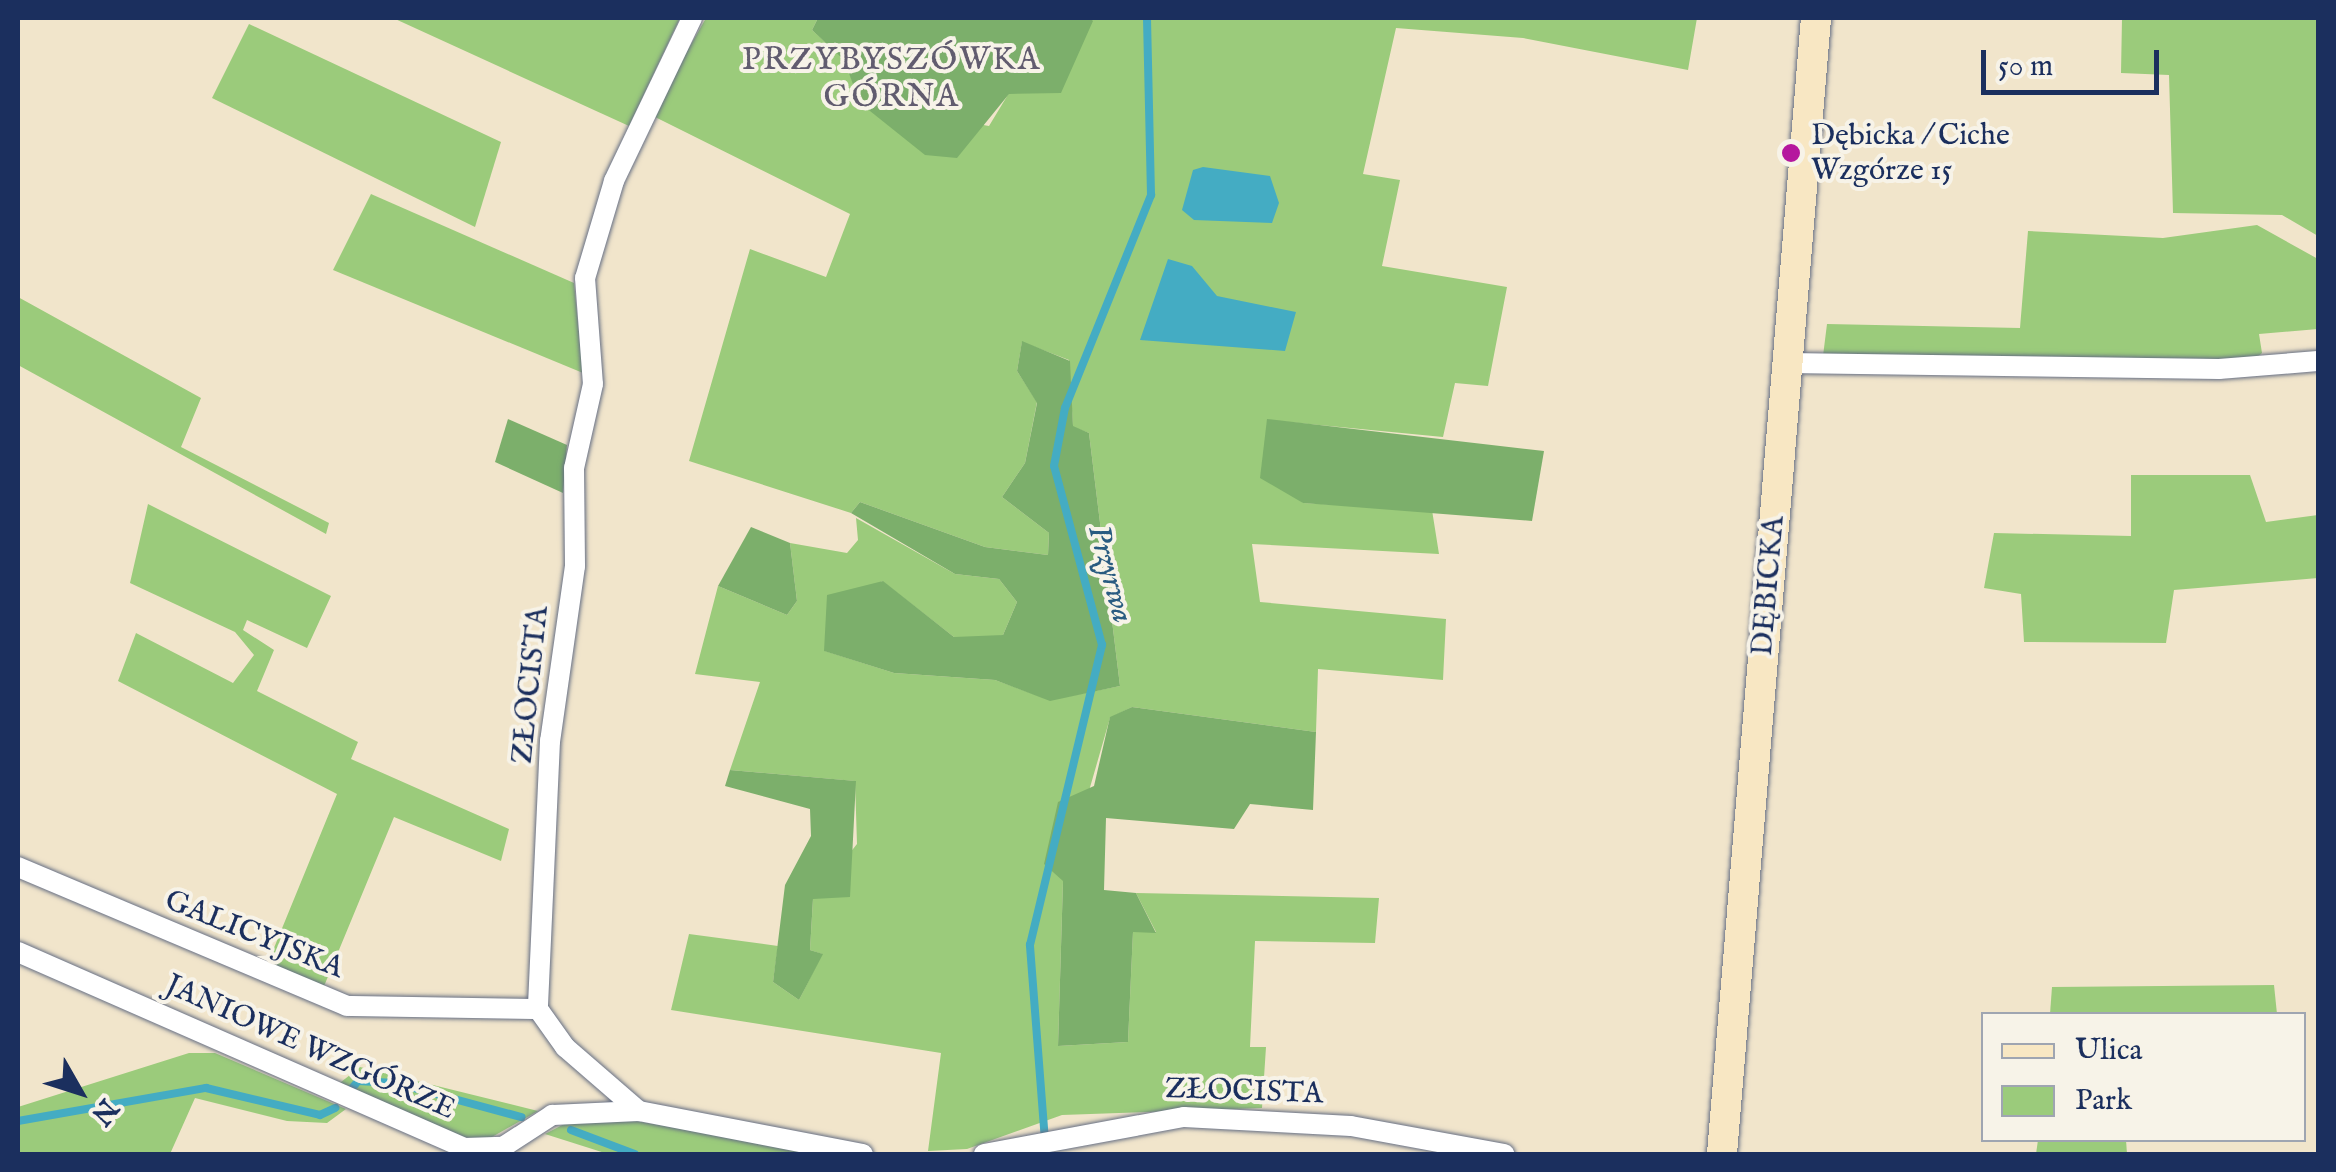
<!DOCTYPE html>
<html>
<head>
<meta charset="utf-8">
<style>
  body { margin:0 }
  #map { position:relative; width:2336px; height:1172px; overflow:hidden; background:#f1e5cb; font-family:"IM FELL English",serif }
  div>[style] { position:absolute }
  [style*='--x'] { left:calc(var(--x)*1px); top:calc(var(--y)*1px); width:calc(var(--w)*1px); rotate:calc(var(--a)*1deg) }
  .green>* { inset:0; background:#9bcb7b }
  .forest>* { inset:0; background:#7caf6b }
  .water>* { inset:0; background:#44acc3 }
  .stream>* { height:8px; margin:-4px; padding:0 4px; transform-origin:4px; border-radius:4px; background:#44acc3 }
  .roads { filter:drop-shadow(0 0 2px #666f84) drop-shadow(0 0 2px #666f84) }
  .street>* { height:20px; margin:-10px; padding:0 10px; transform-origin:10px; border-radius:10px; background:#fff }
  .secondary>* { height:30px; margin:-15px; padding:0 15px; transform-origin:15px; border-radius:15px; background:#f8e7c3 }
  .dots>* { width:28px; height:28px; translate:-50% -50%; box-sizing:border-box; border:5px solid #f7f3e8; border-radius:50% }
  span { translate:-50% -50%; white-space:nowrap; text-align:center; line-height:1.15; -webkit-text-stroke:8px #f7f3e8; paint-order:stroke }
  .poi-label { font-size:30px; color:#1b2f5e }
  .left { translate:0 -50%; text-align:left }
  .street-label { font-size:30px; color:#1b2f5e }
  .neighbourhood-label { font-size:32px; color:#615c6f; letter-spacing:2.5px }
  .water-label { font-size:32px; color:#295b81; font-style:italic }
  .frame { position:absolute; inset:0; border:20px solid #1b2f5e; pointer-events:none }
  .legend { position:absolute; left:1981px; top:1012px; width:325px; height:130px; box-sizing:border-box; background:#f7f3e8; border:2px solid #9fa5b1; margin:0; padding:12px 18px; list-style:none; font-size:30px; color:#1b2f5e }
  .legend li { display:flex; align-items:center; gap:20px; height:50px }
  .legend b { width:50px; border:2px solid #9fa5b1 }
  .north { position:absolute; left:30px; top:1042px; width:100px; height:100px; -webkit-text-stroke:8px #f7f3e8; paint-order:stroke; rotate:129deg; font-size:28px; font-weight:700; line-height:40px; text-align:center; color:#1b2f5e }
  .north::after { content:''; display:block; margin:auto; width:35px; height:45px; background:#1b2f5e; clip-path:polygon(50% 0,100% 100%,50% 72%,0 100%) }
  .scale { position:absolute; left:1981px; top:50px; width:178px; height:45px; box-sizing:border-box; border:5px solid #1b2f5e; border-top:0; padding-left:12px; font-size:30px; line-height:35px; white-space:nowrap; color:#1b2f5e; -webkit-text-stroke:8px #f7f3e8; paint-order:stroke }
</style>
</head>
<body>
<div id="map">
  <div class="green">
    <i style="clip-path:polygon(393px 18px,680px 18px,629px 126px)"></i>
    <i style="clip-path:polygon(706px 18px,818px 18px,812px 30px,844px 59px,861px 103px,989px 126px,1009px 93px,1090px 18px,1697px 18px,1688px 70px,1523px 38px,1396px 28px,1363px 174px,1400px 180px,1382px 266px,1507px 287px,1488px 386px,1455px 383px,1443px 437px,1267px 420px,1303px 503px,1432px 510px,1439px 554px,1252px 544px,1260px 602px,1446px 619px,1443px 680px,1318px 669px,1316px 732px,1132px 707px,1110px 718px,1063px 881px,1058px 1046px,1128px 1042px,1133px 931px,1156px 932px,1136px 893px,1379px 898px,1375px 943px,1255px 941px,1250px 1047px,1266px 1047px,1262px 1108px,1062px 1115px,967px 1149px,928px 1151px,941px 1053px,671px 1010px,689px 934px,778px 946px,773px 982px,799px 1000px,822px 954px,810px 950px,813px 899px,857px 844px,855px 781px,730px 770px,760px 682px,695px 674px,718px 586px,787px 615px,797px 601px,790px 543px,847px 553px,858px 540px,856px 518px,955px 574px,999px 579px,1017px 602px,1003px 635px,976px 642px,954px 637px,882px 581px,825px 651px,894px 673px,995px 680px,1050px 700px,1120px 686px,1089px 433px,1073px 427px,1069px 360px,1022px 342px,1017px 371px,1037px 402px,1025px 463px,1002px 497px,1049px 533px,1048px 555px,985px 547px,860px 502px,851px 513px,689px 461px,750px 249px,826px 277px,850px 214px,651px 115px)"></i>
    <i style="clip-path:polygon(2122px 18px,2318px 18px,2318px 236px,2282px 215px,2173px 213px,2169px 75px,2121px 73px)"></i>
    <i style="clip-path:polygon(249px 24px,501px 142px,475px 227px,212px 98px)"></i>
    <i style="clip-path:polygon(371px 194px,574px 283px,583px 373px,333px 270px)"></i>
    <i style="clip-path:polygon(2257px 225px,2318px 259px,2318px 329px,2259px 334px,2262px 353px,2253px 361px,1823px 356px,1827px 324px,2020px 328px,2028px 231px,2163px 238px)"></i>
    <i style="clip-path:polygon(18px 297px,201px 398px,181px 447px,329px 523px,326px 534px,18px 365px)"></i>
    <i style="clip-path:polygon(2131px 475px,2250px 475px,2266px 522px,2318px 515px,2318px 578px,2174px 590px,2166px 643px,2024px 642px,2021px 594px,1984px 588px,1994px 533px,2131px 536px)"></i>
    <i style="clip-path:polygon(148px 504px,331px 596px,307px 648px,247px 620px,243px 630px,274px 650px,257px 691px,358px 742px,351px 759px,509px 829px,501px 861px,394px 817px,322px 991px,267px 965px,337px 794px,118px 681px,136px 633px,233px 683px,254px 655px,235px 632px,130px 583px)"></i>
    <i style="clip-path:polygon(2274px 985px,2277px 1014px,2050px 1014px,2052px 987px)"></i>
    <i style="clip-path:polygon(189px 1053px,215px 1053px,346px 1109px,327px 1123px,287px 1121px,195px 1098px,170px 1154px,18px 1154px,18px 1107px)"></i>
    <i style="clip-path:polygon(360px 1067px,538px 1111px,485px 1141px,446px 1134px,336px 1086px)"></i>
    <i style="clip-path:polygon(574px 1119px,636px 1121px,827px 1154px,608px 1154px,545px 1134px)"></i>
    <i style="clip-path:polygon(2038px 1140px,2126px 1140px,2127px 1154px,2036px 1154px)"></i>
  </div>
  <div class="forest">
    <i style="clip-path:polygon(818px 18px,1090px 18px,1093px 21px,1061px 93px,1009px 94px,957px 158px,925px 155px,860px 103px,844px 60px,812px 30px)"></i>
    <i style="clip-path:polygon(1022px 341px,1070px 361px,1073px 426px,1089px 433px,1120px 686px,1050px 701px,995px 680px,894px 673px,824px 651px,827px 595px,883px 581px,954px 637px,1003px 635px,1017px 602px,999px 579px,955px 574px,851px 513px,860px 502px,985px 547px,1048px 555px,1049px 533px,1002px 497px,1025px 463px,1037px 403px,1017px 371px)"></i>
    <i style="clip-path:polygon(508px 419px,567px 445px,563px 493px,495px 462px)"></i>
    <i style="clip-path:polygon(1267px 419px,1544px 451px,1532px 521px,1303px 503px,1260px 478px)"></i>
    <i style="clip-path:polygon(751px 527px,790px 543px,797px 601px,787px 615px,718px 586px)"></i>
    <i style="clip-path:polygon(1132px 707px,1316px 732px,1313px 810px,1250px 804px,1234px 829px,1106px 818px,1104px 890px,1136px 893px,1156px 933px,1133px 932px,1128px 1042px,1058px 1046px,1063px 881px,1044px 864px,1058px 802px,1094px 786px,1110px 717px)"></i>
    <i style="clip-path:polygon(730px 770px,856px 781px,850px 897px,813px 899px,810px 950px,823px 954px,799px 1000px,773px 982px,785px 885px,811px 836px,810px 809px,725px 786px)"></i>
  </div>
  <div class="water">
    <i style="clip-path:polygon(1203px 167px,1270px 176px,1279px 203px,1272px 223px,1194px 220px,1182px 210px,1193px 170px)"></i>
    <i style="clip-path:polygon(1168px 259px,1192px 266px,1217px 296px,1296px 312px,1285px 351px,1140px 340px)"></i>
  </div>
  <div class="stream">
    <i style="--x:348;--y:1093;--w:16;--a:-50"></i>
    <i style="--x:358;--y:1081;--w:37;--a:3"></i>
    <i style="--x:395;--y:1083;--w:131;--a:15.1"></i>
    <i style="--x:18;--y:1121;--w:191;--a:-10"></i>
    <i style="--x:206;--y:1088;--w:117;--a:13.3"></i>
    <i style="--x:320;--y:1115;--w:17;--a:-25"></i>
    <i style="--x:571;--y:1130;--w:68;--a:20.6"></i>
    <i style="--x:1046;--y:1154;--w:210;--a:-94.4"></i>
    <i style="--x:1030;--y:945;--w:309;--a:-76.5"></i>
    <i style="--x:1102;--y:645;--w:185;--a:-105"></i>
    <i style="--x:1054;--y:466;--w:59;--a:-79.3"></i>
    <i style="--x:1065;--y:408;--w:230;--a:-68"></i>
    <i style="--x:1151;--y:195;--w:177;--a:-91.3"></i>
  </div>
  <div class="roads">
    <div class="street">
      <i style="--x:692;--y:18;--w:181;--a:115.6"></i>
      <i style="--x:614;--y:181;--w:101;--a:106.6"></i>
      <i style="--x:585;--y:278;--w:106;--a:85.7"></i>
      <i style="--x:593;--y:384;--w:86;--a:102.7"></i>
      <i style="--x:574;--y:468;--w:98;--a:89.4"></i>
      <i style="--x:575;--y:566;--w:177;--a:98.1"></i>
      <i style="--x:550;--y:741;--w:268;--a:92.6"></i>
      <i style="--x:538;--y:1009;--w:47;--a:54.6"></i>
      <i style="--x:565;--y:1047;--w:98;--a:40.9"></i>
      <i style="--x:639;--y:1111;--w:228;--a:10.9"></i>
      <i style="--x:1787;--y:363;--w:432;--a:0.8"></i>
      <i style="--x:2219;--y:369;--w:99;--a:-4.6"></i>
      <i style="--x:18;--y:867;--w:357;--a:22.9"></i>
      <i style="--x:347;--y:1006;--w:191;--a:0.9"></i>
      <i style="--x:18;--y:952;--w:488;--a:23.7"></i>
      <i style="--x:465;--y:1148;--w:38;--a:-2"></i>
      <i style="--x:503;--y:1147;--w:59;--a:-33.1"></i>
      <i style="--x:552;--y:1115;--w:87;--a:-2.6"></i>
      <i style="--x:984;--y:1154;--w:203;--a:-10.5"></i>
      <i style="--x:1184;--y:1117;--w:167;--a:3.1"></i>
      <i style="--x:1351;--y:1126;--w:156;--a:10.4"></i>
    </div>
    <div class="secondary">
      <i style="--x:1722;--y:1154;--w:1140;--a:-85.27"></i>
    </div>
  </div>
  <div class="dots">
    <i style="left:1791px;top:153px;background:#b5179e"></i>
  </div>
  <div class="poi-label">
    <span class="left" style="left:1811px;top:153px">Dębicka / Ciche<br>Wzgórze 15</span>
  </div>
  <div class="street-label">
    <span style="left:1769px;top:586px;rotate:-85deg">DĘBICKA</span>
    <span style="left:531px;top:685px;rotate:-84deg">ZŁOCISTA</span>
    <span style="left:254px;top:935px;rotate:22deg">GALICYJSKA</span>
    <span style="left:310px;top:1048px;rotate:24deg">JANIOWE WZGÓRZE</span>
    <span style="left:1244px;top:1092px;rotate:2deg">ZŁOCISTA</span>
  </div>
  <div class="neighbourhood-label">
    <span style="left:892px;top:80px">PRZYBYSZÓWKA<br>GÓRNA</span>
  </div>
  <div class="water-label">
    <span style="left:1109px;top:574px;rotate:75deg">Przyrwa</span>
  </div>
  <div class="frame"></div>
  <ul class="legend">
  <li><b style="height:12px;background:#f8e7c3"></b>Ulica</li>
  <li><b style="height:28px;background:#9bcb7b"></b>Park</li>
  </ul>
  <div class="north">N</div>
  <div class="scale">50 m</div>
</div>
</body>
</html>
